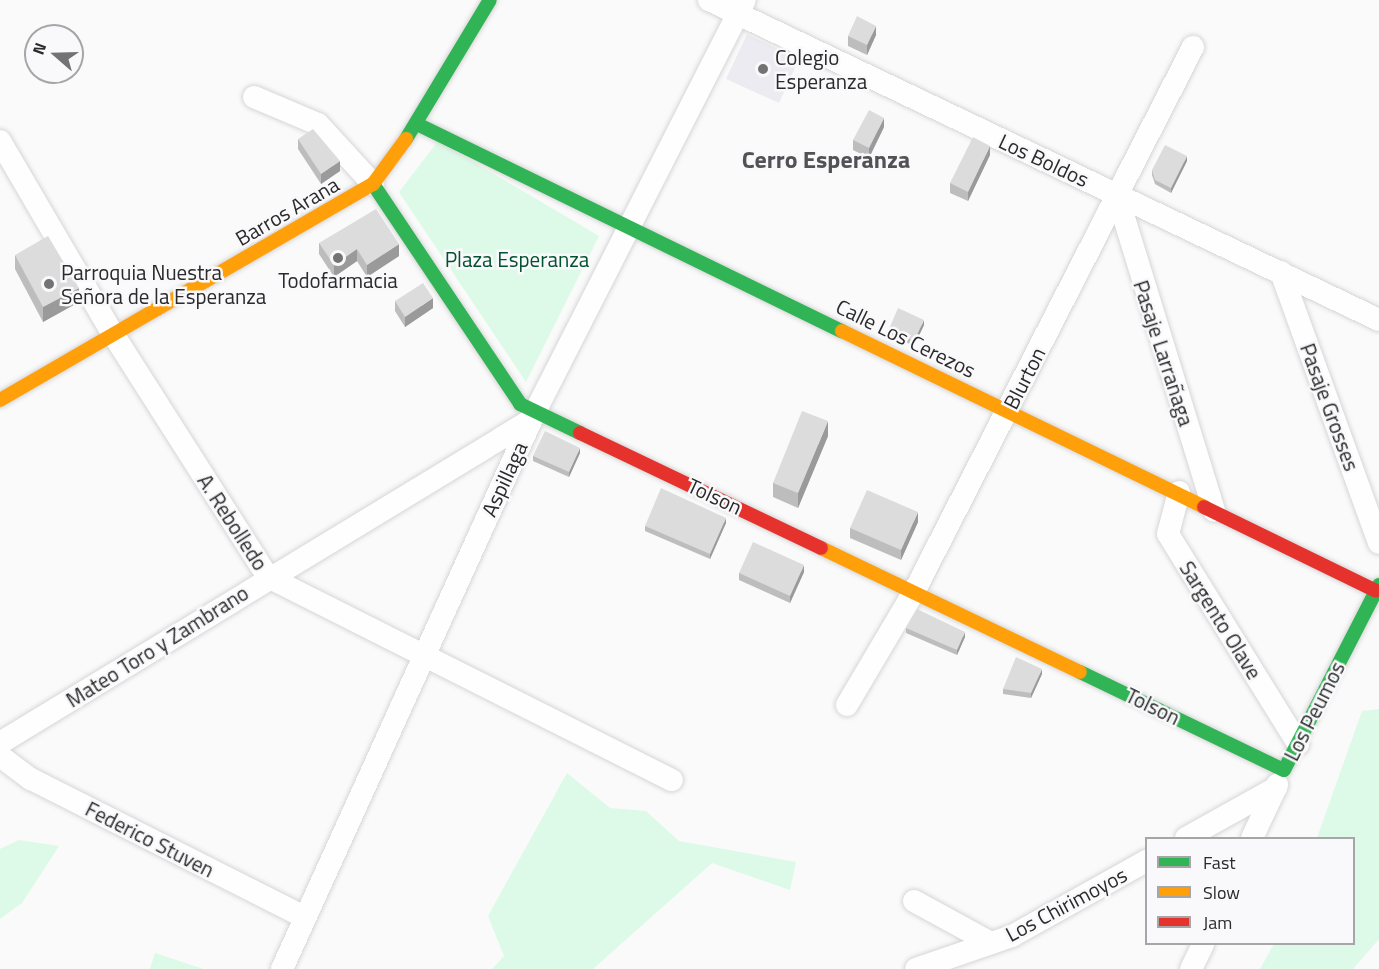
<!DOCTYPE html>
<html>
<head>
<meta charset="utf-8">
<style>
  body { margin:0 }
  #map { position:relative; width:1379px; height:969px; overflow:hidden; background:#fafafa; font-family:"Titillium Web",sans-serif }
  div>[style] { position:absolute }
  [style*='--x'] { left:calc(var(--x)*1px); top:calc(var(--y)*1px); width:calc(var(--w)*1px); rotate:calc(var(--a)*1deg) }
  .built>* { inset:0; background:#ebebf1 }
  .green>* { inset:0; background:#dcfae7 }
  .roads { filter:drop-shadow(0 0 2px #d6d6d6) drop-shadow(0 0 2px #d6d6d6) }
  .street>* { height:22px; margin:-11px; padding:0 11px; transform-origin:11px; border-radius:11px; background:#fefefe }
  .fast>* { height:14px; margin:-7px; padding:0 7px; transform-origin:7px; border-radius:7px; background:#30b455 }
  .slow>* { height:14px; margin:-7px; padding:0 7px; transform-origin:7px; border-radius:7px; background:#ff9f0a }
  .jam>* { height:14px; margin:-7px; padding:0 7px; transform-origin:7px; border-radius:7px; background:#e5322d }
  .wall>* { inset:0; background:#bdbdbd }
  .shaded-wall>* { inset:0; background:#9a9a9a }
  .building>* { inset:0; background:#dcdcdc }
  .dots>* { width:16px; height:16px; translate:-50% -50%; box-sizing:border-box; border:3px solid #f9f9fb; border-radius:50% }
  span { translate:-50% -50%; white-space:nowrap; text-align:center; line-height:1.15; -webkit-text-stroke:5px #f9f9fb; paint-order:stroke }
  .poi-label { font-size:21px; color:#2a2a2b }
  .left { translate:0 -50%; text-align:left }
  .street-label { font-size:21px; color:#2a2a2b }
  .park-label { font-size:21px; color:#02522f }
  .quarter-label { font-size:24px; color:#525254; font-weight:700 }
  .legend { position:absolute; left:1145px; top:837px; width:210px; height:108px; box-sizing:border-box; background:#f9f9fb; border:2px solid #a6a6a8; margin:0; padding:8px 10px; list-style:none; font-size:18px; color:#2a2a2b }
  .legend li { display:flex; align-items:center; gap:12px; height:30px }
  .legend b { width:30px; border:2px solid #a6a6a8 }
  .north { position:absolute; left:24px; top:24px; width:60px; height:60px; box-sizing:border-box; background:#f9f9fb; border:2px solid #a6a6a8; border-radius:50%; rotate:290deg; font-size:16px; font-weight:700; line-height:24px; text-align:center; color:#2a2a2b }
  .north::after { content:''; display:block; margin:auto; width:21px; height:27px; background:#737373; clip-path:polygon(50% 0,100% 100%,50% 72%,0 100%) }
</style>
</head>
<body>
<div id="map">
  <div class="built">
    <i style="clip-path:polygon(747px 34px,799px 59px,779px 103px,726px 79px)"></i>
  </div>
  <div class="green">
    <i style="clip-path:polygon(438px 141px,599px 236px,526px 382px,399px 192px)"></i>
    <i style="clip-path:polygon(1379px 709px,1379px 939px,1353px 969px,1260px 969px,1274px 944px,1354px 944px,1354px 838px,1317px 838px,1362px 711px)"></i>
    <i style="clip-path:polygon(567px 773px,610px 808px,646px 811px,679px 841px,796px 862px,790px 890px,712px 863px,593px 969px,492px 969px,504px 956px,488px 916px)"></i>
    <i style="clip-path:polygon(19px 840px,59px 846px,22px 903px,0 919px,0 849px)"></i>
    <i style="clip-path:polygon(155px 953px,203px 969px,150px 969px)"></i>
  </div>
  <div class="roads">
    <div class="street">
      <i style="--x:709;--y:0;--w:742;--a:25.53"></i>
      <i style="--x:254;--y:97;--w:69;--a:22.9"></i>
      <i style="--x:318;--y:124;--w:81;--a:47.5"></i>
      <i style="--x:0;--y:141;--w:224;--a:59.7"></i>
      <i style="--x:113;--y:334;--w:288;--a:57.5"></i>
      <i style="--x:268;--y:577;--w:452;--a:26.7"></i>
      <i style="--x:1117;--y:195;--w:330;--a:72.9"></i>
      <i style="--x:1281;--y:272;--w:288;--a:70.1"></i>
      <i style="--x:1179;--y:492;--w:43;--a:104.7"></i>
      <i style="--x:1168;--y:534;--w:247;--a:58.2"></i>
      <i style="--x:847;--y:705;--w:134;--a:-59.4"></i>
      <i style="--x:915;--y:590;--w:610;--a:-62.89"></i>
      <i style="--x:0;--y:743;--w:622;--a:-31.31"></i>
      <i style="--x:0;--y:756;--w:39;--a:37"></i>
      <i style="--x:31;--y:779;--w:306;--a:26.8"></i>
      <i style="--x:1186;--y:838;--w:103;--a:-29.1"></i>
      <i style="--x:1252;--y:838;--w:59;--a:-64.7"></i>
      <i style="--x:914;--y:901;--w:88;--a:28.6"></i>
      <i style="--x:282;--y:969;--w:612;--a:-65.57"></i>
      <i style="--x:535;--y:412;--w:462;--a:-63"></i>
      <i style="--x:916;--y:969;--w:102;--a:-19"></i>
      <i style="--x:1012;--y:936;--w:154;--a:-29.2"></i>
      <i style="--x:1191;--y:969;--w:28;--a:-64"></i>
    </div>
    <div class="fast">
      <i style="--x:417;--y:124;--w:473;--a:26"></i>
      <i style="--x:406;--y:139;--w:162;--a:-58.9"></i>
      <i style="--x:373;--y:184;--w:265;--a:56.2"></i>
      <i style="--x:520;--y:404;--w:67;--a:25.8"></i>
      <i style="--x:1080;--y:672;--w:226;--a:25.7"></i>
      <i style="--x:1284;--y:770;--w:208;--a:-62.8"></i>
    </div>
    <div class="slow">
      <i style="--x:842;--y:331;--w:403;--a:25.9"></i>
      <i style="--x:0;--y:400;--w:431;--a:-30.1"></i>
      <i style="--x:373;--y:184;--w:56;--a:-53.7"></i>
      <i style="--x:821;--y:548;--w:287;--a:25.6"></i>
    </div>
    <div class="jam">
      <i style="--x:580;--y:433;--w:267;--a:25.5"></i>
      <i style="--x:1204;--y:507;--w:191;--a:26"></i>
    </div>
  </div>
  <div class="wall">
    <i style="clip-path:polygon(876px 35px,867px 55px,848px 46px,848px 36px)"></i>
    <i style="clip-path:polygon(884px 127px,869px 158px,853px 150px,853px 140px)"></i>
    <i style="clip-path:polygon(298px 139px,340px 171px,321px 184px,298px 149px)"></i>
    <i style="clip-path:polygon(990px 155px,968px 201px,950px 193px,950px 183px)"></i>
    <i style="clip-path:polygon(1187px 161px,1171px 193px,1155px 184px,1152px 175px,1152px 170px)"></i>
    <i style="clip-path:polygon(319px 243px,399px 256px,367px 277px,357px 261px,334px 277px,319px 254px)"></i>
    <i style="clip-path:polygon(15px 255px,79px 302px,43px 322px,15px 269px)"></i>
    <i style="clip-path:polygon(395px 301px,433px 308px,405px 327px,395px 311px)"></i>
    <i style="clip-path:polygon(924px 325px,914px 346px,889px 334px,889px 329px)"></i>
    <i style="clip-path:polygon(828px 436px,798px 508px,773px 497px,773px 483px)"></i>
    <i style="clip-path:polygon(580px 453px,569px 477px,533px 461px,533px 456px)"></i>
    <i style="clip-path:polygon(918px 522px,901px 560px,850px 538px,850px 528px)"></i>
    <i style="clip-path:polygon(726px 523px,710px 559px,645px 531px,645px 526px)"></i>
    <i style="clip-path:polygon(804px 572px,790px 603px,739px 580px,739px 573px)"></i>
    <i style="clip-path:polygon(906px 628px,965px 637px,957px 655px,906px 633px)"></i>
    <i style="clip-path:polygon(1042px 674px,1031px 698px,1003px 694px,1003px 689px)"></i>
  </div>
  <div class="shaded-wall">
    <i style="clip-path:polygon(876px 26px,876px 35px,867px 55px,867px 45px)"></i>
    <i style="clip-path:polygon(884px 118px,884px 127px,869px 158px,869px 148px)"></i>
    <i style="clip-path:polygon(990px 146px,990px 155px,968px 201px,968px 192px)"></i>
    <i style="clip-path:polygon(1187px 156px,1187px 161px,1171px 193px,1171px 188px)"></i>
    <i style="clip-path:polygon(340px 161px,340px 171px,321px 184px,321px 174px)"></i>
    <i style="clip-path:polygon(399px 244px,399px 256px,367px 277px,367px 265px)"></i>
    <i style="clip-path:polygon(357px 249px,357px 261px,334px 277px,334px 265px)"></i>
    <i style="clip-path:polygon(79px 288px,79px 302px,43px 322px,43px 307px)"></i>
    <i style="clip-path:polygon(433px 298px,433px 308px,405px 327px,405px 317px)"></i>
    <i style="clip-path:polygon(924px 320px,924px 325px,914px 346px,914px 341px)"></i>
    <i style="clip-path:polygon(828px 421px,828px 436px,798px 508px,798px 493px)"></i>
    <i style="clip-path:polygon(580px 448px,580px 453px,569px 477px,569px 472px)"></i>
    <i style="clip-path:polygon(918px 512px,918px 522px,901px 560px,901px 550px)"></i>
    <i style="clip-path:polygon(726px 518px,726px 523px,710px 559px,710px 554px)"></i>
    <i style="clip-path:polygon(804px 565px,804px 572px,790px 603px,790px 596px)"></i>
    <i style="clip-path:polygon(965px 632px,965px 637px,957px 655px,957px 650px)"></i>
    <i style="clip-path:polygon(1042px 669px,1042px 674px,1031px 698px,1031px 693px)"></i>
  </div>
  <div class="building">
    <i style="clip-path:polygon(857px 16px,876px 26px,867px 45px,848px 36px)"></i>
    <i style="clip-path:polygon(869px 110px,884px 118px,869px 148px,853px 140px)"></i>
    <i style="clip-path:polygon(313px 129px,340px 161px,321px 174px,298px 139px)"></i>
    <i style="clip-path:polygon(973px 137px,990px 146px,968px 192px,950px 183px)"></i>
    <i style="clip-path:polygon(1165px 145px,1187px 156px,1171px 188px,1155px 180px,1152px 170px)"></i>
    <i style="clip-path:polygon(376px 209px,399px 244px,367px 265px,357px 249px,334px 265px,319px 243px)"></i>
    <i style="clip-path:polygon(48px 236px,79px 288px,43px 307px,15px 255px)"></i>
    <i style="clip-path:polygon(423px 283px,433px 298px,405px 317px,395px 301px)"></i>
    <i style="clip-path:polygon(898px 308px,924px 320px,914px 341px,889px 329px)"></i>
    <i style="clip-path:polygon(802px 411px,828px 421px,798px 493px,773px 483px)"></i>
    <i style="clip-path:polygon(545px 431px,580px 448px,569px 472px,533px 456px)"></i>
    <i style="clip-path:polygon(661px 488px,726px 518px,710px 554px,645px 526px)"></i>
    <i style="clip-path:polygon(867px 490px,918px 512px,901px 550px,850px 528px)"></i>
    <i style="clip-path:polygon(753px 542px,804px 565px,790px 596px,739px 573px)"></i>
    <i style="clip-path:polygon(917px 609px,965px 632px,957px 650px,906px 628px)"></i>
    <i style="clip-path:polygon(1016px 657px,1042px 669px,1031px 693px,1003px 689px)"></i>
  </div>
  <div class="dots">
    <i style="left:763px;top:69px;background:#737373"></i>
    <i style="left:338px;top:258px;background:#737373"></i>
    <i style="left:49px;top:284px;background:#737373"></i>
  </div>
  <div class="poi-label">
    <span class="left" style="left:775px;top:69px">Colegio<br>Esperanza</span>
    <span class="left" style="left:61px;top:284px">Parroquia Nuestra<br>Señora de la Esperanza</span>
    <span style="left:338px;top:280px">Todofarmacia</span>
  </div>
  <div class="street-label">
    <span style="left:1044px;top:160px;rotate:25deg">Los Boldos</span>
    <span style="left:287px;top:211px;rotate:-30deg">Barros Arana</span>
    <span style="left:906px;top:338px;rotate:26deg">Calle Los Cerezos</span>
    <span style="left:1164px;top:353px;rotate:72deg">Pasaje Larrañaga</span>
    <span style="left:1024px;top:378px;rotate:-63deg">Blurton</span>
    <span style="left:1330px;top:407px;rotate:70deg">Pasaje Grosses</span>
    <span style="left:504px;top:479px;rotate:-65deg">Aspillaga</span>
    <span style="left:715px;top:496px;rotate:25deg">Tolson</span>
    <span style="left:233px;top:522px;rotate:57deg">A. Rebolledo</span>
    <span style="left:1221px;top:620px;rotate:58deg">Sargento Olave</span>
    <span style="left:157px;top:646px;rotate:-32deg">Mateo Toro y Zambrano</span>
    <span style="left:1153px;top:706px;rotate:26deg">Tolson</span>
    <span style="left:1314px;top:711px;rotate:-63deg">Los Peumos</span>
    <span style="left:150px;top:839px;rotate:27deg">Federico Stuven</span>
    <span style="left:1066px;top:904px;rotate:-28deg">Los Chirimoyos</span>
  </div>
  <div class="park-label">
    <span style="left:517px;top:259px">Plaza Esperanza</span>
  </div>
  <div class="quarter-label">
    <span style="left:826px;top:160px">Cerro Esperanza</span>
  </div>
  <ul class="legend">
  <li><b style="height:8px;background:#30b455"></b>Fast</li>
  <li><b style="height:8px;background:#ff9f0a"></b>Slow</li>
  <li><b style="height:8px;background:#e5322d"></b>Jam</li>
  </ul>
  <div class="north">N</div>
</div>
</body>
</html>
